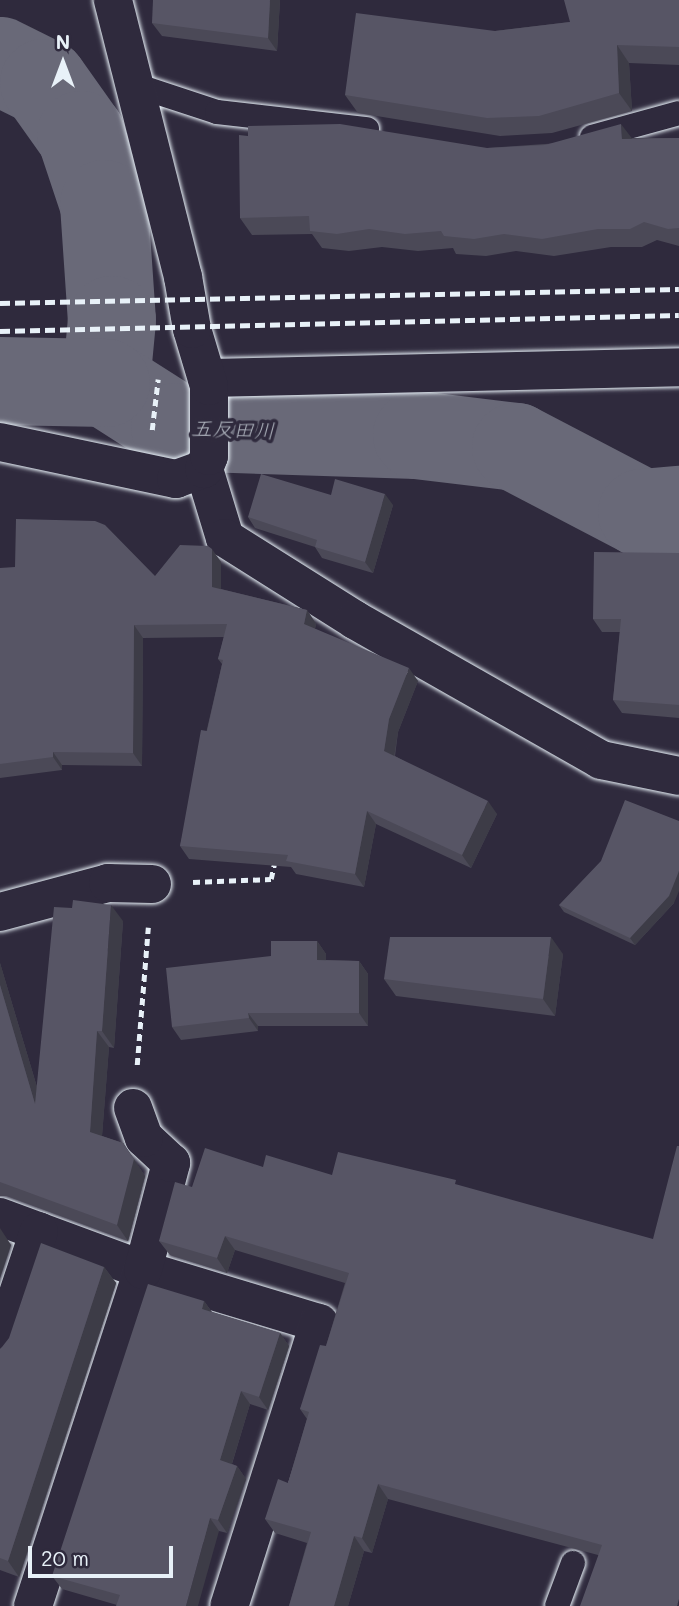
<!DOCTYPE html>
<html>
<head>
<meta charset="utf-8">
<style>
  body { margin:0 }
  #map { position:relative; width:679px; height:1606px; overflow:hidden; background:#2f2a3d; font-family:Mali,"Klee One",sans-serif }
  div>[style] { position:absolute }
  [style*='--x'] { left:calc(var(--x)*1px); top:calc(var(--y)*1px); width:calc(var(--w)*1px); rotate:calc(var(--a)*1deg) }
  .river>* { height:88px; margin:-44px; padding:0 44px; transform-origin:44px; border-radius:44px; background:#696978 }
  .path>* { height:4.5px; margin-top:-2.25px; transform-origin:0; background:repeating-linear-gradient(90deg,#e8f1f8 0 7px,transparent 0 12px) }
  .roads { filter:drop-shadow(0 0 2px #e8f1f8) drop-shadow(0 0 2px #e8f1f8) }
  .lane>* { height:24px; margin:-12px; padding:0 12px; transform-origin:12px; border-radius:12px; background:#2f2a3d }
  .street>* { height:38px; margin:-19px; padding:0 19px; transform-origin:19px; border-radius:19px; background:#2f2a3d }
  .secondary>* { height:38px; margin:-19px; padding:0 19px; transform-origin:19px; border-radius:19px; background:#2f2a3d }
  .rail>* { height:5px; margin-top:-2.5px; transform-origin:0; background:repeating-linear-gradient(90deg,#e8f1f8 0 10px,transparent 0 15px) }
  .wall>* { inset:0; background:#4b4957 }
  .shaded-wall>* { inset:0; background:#3d3c47 }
  .building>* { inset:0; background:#575565 }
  span { translate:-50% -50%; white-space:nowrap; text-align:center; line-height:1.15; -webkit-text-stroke:7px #2f2a3d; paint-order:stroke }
  .water-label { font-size:21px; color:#afb4be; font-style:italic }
  .north { position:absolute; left:28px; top:28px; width:70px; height:70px; -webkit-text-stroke:5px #2f2a3d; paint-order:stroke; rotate:0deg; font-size:19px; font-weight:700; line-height:28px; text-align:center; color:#e8f1f8 }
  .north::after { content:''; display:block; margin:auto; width:24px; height:32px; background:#e8f1f8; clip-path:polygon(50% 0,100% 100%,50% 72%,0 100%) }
  .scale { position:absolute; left:28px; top:1546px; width:145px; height:32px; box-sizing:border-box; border:4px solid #e8f1f8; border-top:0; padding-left:9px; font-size:21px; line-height:24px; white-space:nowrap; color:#e8f1f8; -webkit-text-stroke:5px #2f2a3d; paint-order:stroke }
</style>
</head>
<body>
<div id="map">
  <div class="river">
    <i style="--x:0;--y:61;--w:49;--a:26.6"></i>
    <i style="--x:44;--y:83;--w:64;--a:54.6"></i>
    <i style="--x:81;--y:135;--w:73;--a:71.6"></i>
    <i style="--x:104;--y:204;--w:116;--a:86.1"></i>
    <i style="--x:112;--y:320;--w:63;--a:95.4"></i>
    <i style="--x:106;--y:383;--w:82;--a:32.5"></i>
    <i style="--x:175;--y:427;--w:242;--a:1.9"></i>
    <i style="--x:417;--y:435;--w:100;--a:6.9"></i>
    <i style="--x:516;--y:447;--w:142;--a:27.6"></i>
    <i style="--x:642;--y:513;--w:37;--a:-5"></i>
    <i style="--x:0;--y:381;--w:106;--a:1.1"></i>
  </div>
  <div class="path">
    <i style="--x:152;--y:430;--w:51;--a:-83.3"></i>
    <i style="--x:193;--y:882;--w:78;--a:-2.2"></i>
    <i style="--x:271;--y:879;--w:19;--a:-78"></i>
    <i style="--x:137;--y:1065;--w:138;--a:-85.4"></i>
  </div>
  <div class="roads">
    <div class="lane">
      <i style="--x:135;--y:85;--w:86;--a:18.2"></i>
      <i style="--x:217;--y:112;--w:151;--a:6.5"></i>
      <i style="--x:592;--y:137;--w:90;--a:-15.4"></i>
      <i style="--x:557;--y:1606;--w:46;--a:-69.6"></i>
    </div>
    <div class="street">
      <i style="--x:207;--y:378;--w:472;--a:-1.3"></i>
      <i style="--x:204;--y:469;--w:72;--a:73.1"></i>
      <i style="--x:225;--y:538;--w:154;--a:32.2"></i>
      <i style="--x:355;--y:620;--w:283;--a:29.6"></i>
      <i style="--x:601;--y:760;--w:80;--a:11.6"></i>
      <i style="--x:0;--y:912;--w:112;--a:-15"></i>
      <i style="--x:108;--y:883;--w:44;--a:1.3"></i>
      <i style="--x:0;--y:1217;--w:153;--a:20.3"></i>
      <i style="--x:143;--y:1270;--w:184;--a:16.8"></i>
      <i style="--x:319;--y:1323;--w:297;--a:107.6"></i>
      <i style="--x:0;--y:1347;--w:122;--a:-71.4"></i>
      <i style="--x:33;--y:1606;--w:354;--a:-71.9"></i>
      <i style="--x:143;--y:1270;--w:111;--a:-75.3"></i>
      <i style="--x:171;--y:1163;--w:37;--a:-137"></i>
      <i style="--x:144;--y:1138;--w:32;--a:-110"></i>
    </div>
    <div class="secondary">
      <i style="--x:0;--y:442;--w:180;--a:11.9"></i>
      <i style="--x:176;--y:479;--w:30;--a:-20"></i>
      <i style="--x:204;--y:469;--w:14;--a:-69"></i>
      <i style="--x:209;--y:456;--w:70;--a:-90"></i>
      <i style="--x:209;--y:386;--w:59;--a:-106.6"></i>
      <i style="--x:192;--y:329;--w:53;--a:-99.8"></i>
      <i style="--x:183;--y:277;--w:286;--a:-104.2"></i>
    </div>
  </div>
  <div class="rail">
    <i style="--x:0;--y:303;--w:679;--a:-1.18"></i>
    <i style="--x:0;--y:331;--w:679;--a:-1.35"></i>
  </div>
  <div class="wall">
    <i style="clip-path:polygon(280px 0,277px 51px,162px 36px,152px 23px)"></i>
    <i style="clip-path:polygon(679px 0,679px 65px,629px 63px,632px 111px,552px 133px,500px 136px,358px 113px,345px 95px,495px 31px,570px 22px)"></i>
    <i style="clip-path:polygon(248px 136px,487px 148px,632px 138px,679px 138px,679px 246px,657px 240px,642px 247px,611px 247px,554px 256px,516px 251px,486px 256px,456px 254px,453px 248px,418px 251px,382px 247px,349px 251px,322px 248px,312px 234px,252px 235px,240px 218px)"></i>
    <i style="clip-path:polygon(331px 495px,393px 505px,373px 573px,322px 558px,315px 547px,255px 528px,248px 517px)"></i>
    <i style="clip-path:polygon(679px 553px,679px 718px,622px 713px,613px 700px,620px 632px,602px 632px,593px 619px)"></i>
    <i style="clip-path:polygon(221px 562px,221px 589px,307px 610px,316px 624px,315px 629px,418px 681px,398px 732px,395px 756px,497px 814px,471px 868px,376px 824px,364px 887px,296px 874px,291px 867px,189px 859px,180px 846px,222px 664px,218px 659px,224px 637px,143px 638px,142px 766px,62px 765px,62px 770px,0 778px,0 568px,155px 576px)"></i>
    <i style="clip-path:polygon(674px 903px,635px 945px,564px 912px,559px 905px)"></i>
    <i style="clip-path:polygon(123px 921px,114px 1048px,109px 1047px,102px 1136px,123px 1143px,145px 1176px,128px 1241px,7px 1196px,0 1196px,0 963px,37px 1087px)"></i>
    <i style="clip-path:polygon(317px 941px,326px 954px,326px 960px,359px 961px,368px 974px,368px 1026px,258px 1026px,258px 1031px,181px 1040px,172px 1027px,271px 956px)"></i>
    <i style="clip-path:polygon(563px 954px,555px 1016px,396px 996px,384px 979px)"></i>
    <i style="clip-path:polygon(263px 1167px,679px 1606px,598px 1555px,388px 1499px,372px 1553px,364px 1551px,348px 1606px,289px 1606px,307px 1543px,275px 1533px,265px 1519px,288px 1483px,307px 1419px,300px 1409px,326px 1346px,345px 1283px,235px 1250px,227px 1273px,170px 1255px,159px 1241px,192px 1187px)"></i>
    <i style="clip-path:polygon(104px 1267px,116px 1283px,19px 1577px,0 1570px,0 1349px)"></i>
    <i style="clip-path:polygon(204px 1301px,212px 1312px,280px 1333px,289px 1346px,268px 1410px,250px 1404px,232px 1464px,237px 1466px,246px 1479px,227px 1533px,219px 1531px,117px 1605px,62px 1589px,52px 1576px)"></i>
  </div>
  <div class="shaded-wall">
    <i style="clip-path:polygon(270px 0,280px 0,277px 51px,268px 38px)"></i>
    <i style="clip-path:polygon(617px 45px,629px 63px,632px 111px,619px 93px)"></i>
    <i style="clip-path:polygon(621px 124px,634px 141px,622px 139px)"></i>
    <i style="clip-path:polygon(385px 494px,393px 505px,373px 573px,365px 562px)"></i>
    <i style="clip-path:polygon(212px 549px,221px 562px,221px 600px,212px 587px)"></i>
    <i style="clip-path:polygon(307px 610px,316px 624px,313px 637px,304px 624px)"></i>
    <i style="clip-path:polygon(134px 625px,143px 638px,142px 766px,133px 753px)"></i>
    <i style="clip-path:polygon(409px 668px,418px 681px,398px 732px,393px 764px,384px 751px,389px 719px)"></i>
    <i style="clip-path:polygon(53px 752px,62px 765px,62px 770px,53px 757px)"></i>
    <i style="clip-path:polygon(488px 801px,497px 814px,471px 868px,462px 855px)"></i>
    <i style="clip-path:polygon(367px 811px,376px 824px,364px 887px,355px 874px)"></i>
    <i style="clip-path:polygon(679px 871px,679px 891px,674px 903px,635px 945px,630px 938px)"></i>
    <i style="clip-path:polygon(111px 905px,123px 921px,114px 1048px,102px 1031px)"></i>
    <i style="clip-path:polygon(551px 937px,563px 954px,555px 1016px,543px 999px)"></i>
    <i style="clip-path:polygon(317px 941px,326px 954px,326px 973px,317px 960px)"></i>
    <i style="clip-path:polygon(359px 961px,368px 974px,368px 1026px,359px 1013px)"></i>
    <i style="clip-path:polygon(0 963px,47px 1121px,35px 1104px,0 985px)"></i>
    <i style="clip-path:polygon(248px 1013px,258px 1026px,258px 1031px,249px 1018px)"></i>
    <i style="clip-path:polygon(97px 1031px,109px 1047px,101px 1149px,90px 1132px)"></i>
    <i style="clip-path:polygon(123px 1143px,145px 1176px,128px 1241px,117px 1225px)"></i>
    <i style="clip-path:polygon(0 1228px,11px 1245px,0 1278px)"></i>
    <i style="clip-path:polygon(225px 1236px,235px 1250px,227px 1273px,217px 1258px)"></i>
    <i style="clip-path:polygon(104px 1267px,116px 1283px,19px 1577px,8px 1561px)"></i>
    <i style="clip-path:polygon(204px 1301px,213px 1314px,202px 1309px)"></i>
    <i style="clip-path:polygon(280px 1333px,289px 1346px,268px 1410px,259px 1397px)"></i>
    <i style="clip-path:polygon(241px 1391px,250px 1404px,229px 1473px,220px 1460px)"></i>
    <i style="clip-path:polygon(237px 1466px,246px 1479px,227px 1533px,218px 1520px)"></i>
    <i style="clip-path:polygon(378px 1484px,388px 1499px,372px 1553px,362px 1538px)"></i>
    <i style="clip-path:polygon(210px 1518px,219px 1531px,198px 1606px,186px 1606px)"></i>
    <i style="clip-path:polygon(354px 1536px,364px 1551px,348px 1606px,334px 1606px)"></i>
  </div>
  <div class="building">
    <i style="clip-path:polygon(153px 0,270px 0,268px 38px,152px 23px)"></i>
    <i style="clip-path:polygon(564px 0,679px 0,679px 47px,617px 45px,619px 93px,539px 116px,487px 118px,345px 95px,356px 13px,495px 31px,570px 22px)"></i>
    <i style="clip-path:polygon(340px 124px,487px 148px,545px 145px,621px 124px,622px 139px,679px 138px,679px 228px,668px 229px,644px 222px,630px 229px,598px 229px,542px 239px,504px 234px,474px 239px,444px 236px,441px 231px,405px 234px,369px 229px,337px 234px,310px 231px,309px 216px,240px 218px,239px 135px,248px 136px,248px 126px)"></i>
    <i style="clip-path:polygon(261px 474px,331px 495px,335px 479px,385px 494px,365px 562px,315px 547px,317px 540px,248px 517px)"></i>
    <i style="clip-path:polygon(16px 519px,95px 521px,105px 525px,155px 576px,180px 545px,208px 546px,212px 549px,212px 587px,307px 610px,304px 624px,409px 668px,389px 719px,384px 751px,488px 801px,462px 855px,367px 811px,355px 874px,286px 861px,288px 855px,180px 846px,201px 730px,207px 731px,223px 660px,218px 659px,227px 624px,134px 625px,133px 753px,53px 752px,53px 757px,0 764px,0 568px,15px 567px)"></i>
    <i style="clip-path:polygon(594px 552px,679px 553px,679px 705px,613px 700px,621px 619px,593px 619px)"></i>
    <i style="clip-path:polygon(625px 800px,679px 821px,679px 871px,669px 896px,630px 938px,559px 905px,601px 861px)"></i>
    <i style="clip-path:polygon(73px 900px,111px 905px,102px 1031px,97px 1031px,90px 1132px,123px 1143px,134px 1159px,117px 1225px,0 1182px,0 985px,35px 1104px,54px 907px,72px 908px)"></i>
    <i style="clip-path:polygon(390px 937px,551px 937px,543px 999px,384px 979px)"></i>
    <i style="clip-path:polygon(271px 941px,317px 941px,317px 960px,359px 961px,359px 1013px,248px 1013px,249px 1018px,172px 1027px,166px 968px,271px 956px)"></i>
    <i style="clip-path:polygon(677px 1146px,679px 1146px,679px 1599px,677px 1606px,580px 1606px,602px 1545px,378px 1484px,362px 1538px,354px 1536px,334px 1606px,289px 1606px,311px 1532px,265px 1519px,278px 1479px,288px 1483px,309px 1412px,300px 1409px,320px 1345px,326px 1346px,349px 1273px,225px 1236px,217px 1258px,159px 1241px,175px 1182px,192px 1187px,205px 1148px,263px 1167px,266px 1155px,332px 1175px,338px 1152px,456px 1180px,455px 1184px,653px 1239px)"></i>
    <i style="clip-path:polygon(41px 1243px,104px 1267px,8px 1561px,0 1558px,0 1349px,2px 1347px,9px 1338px)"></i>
    <i style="clip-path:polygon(148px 1284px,204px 1301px,202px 1309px,280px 1333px,259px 1397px,241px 1391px,220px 1460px,237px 1466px,218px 1520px,210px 1518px,186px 1606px,116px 1606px,120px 1595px,52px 1576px)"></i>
  </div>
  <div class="water-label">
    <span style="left:233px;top:429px;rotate:2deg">五反田川</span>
  </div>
  <div class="north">N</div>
  <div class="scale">20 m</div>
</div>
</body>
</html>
